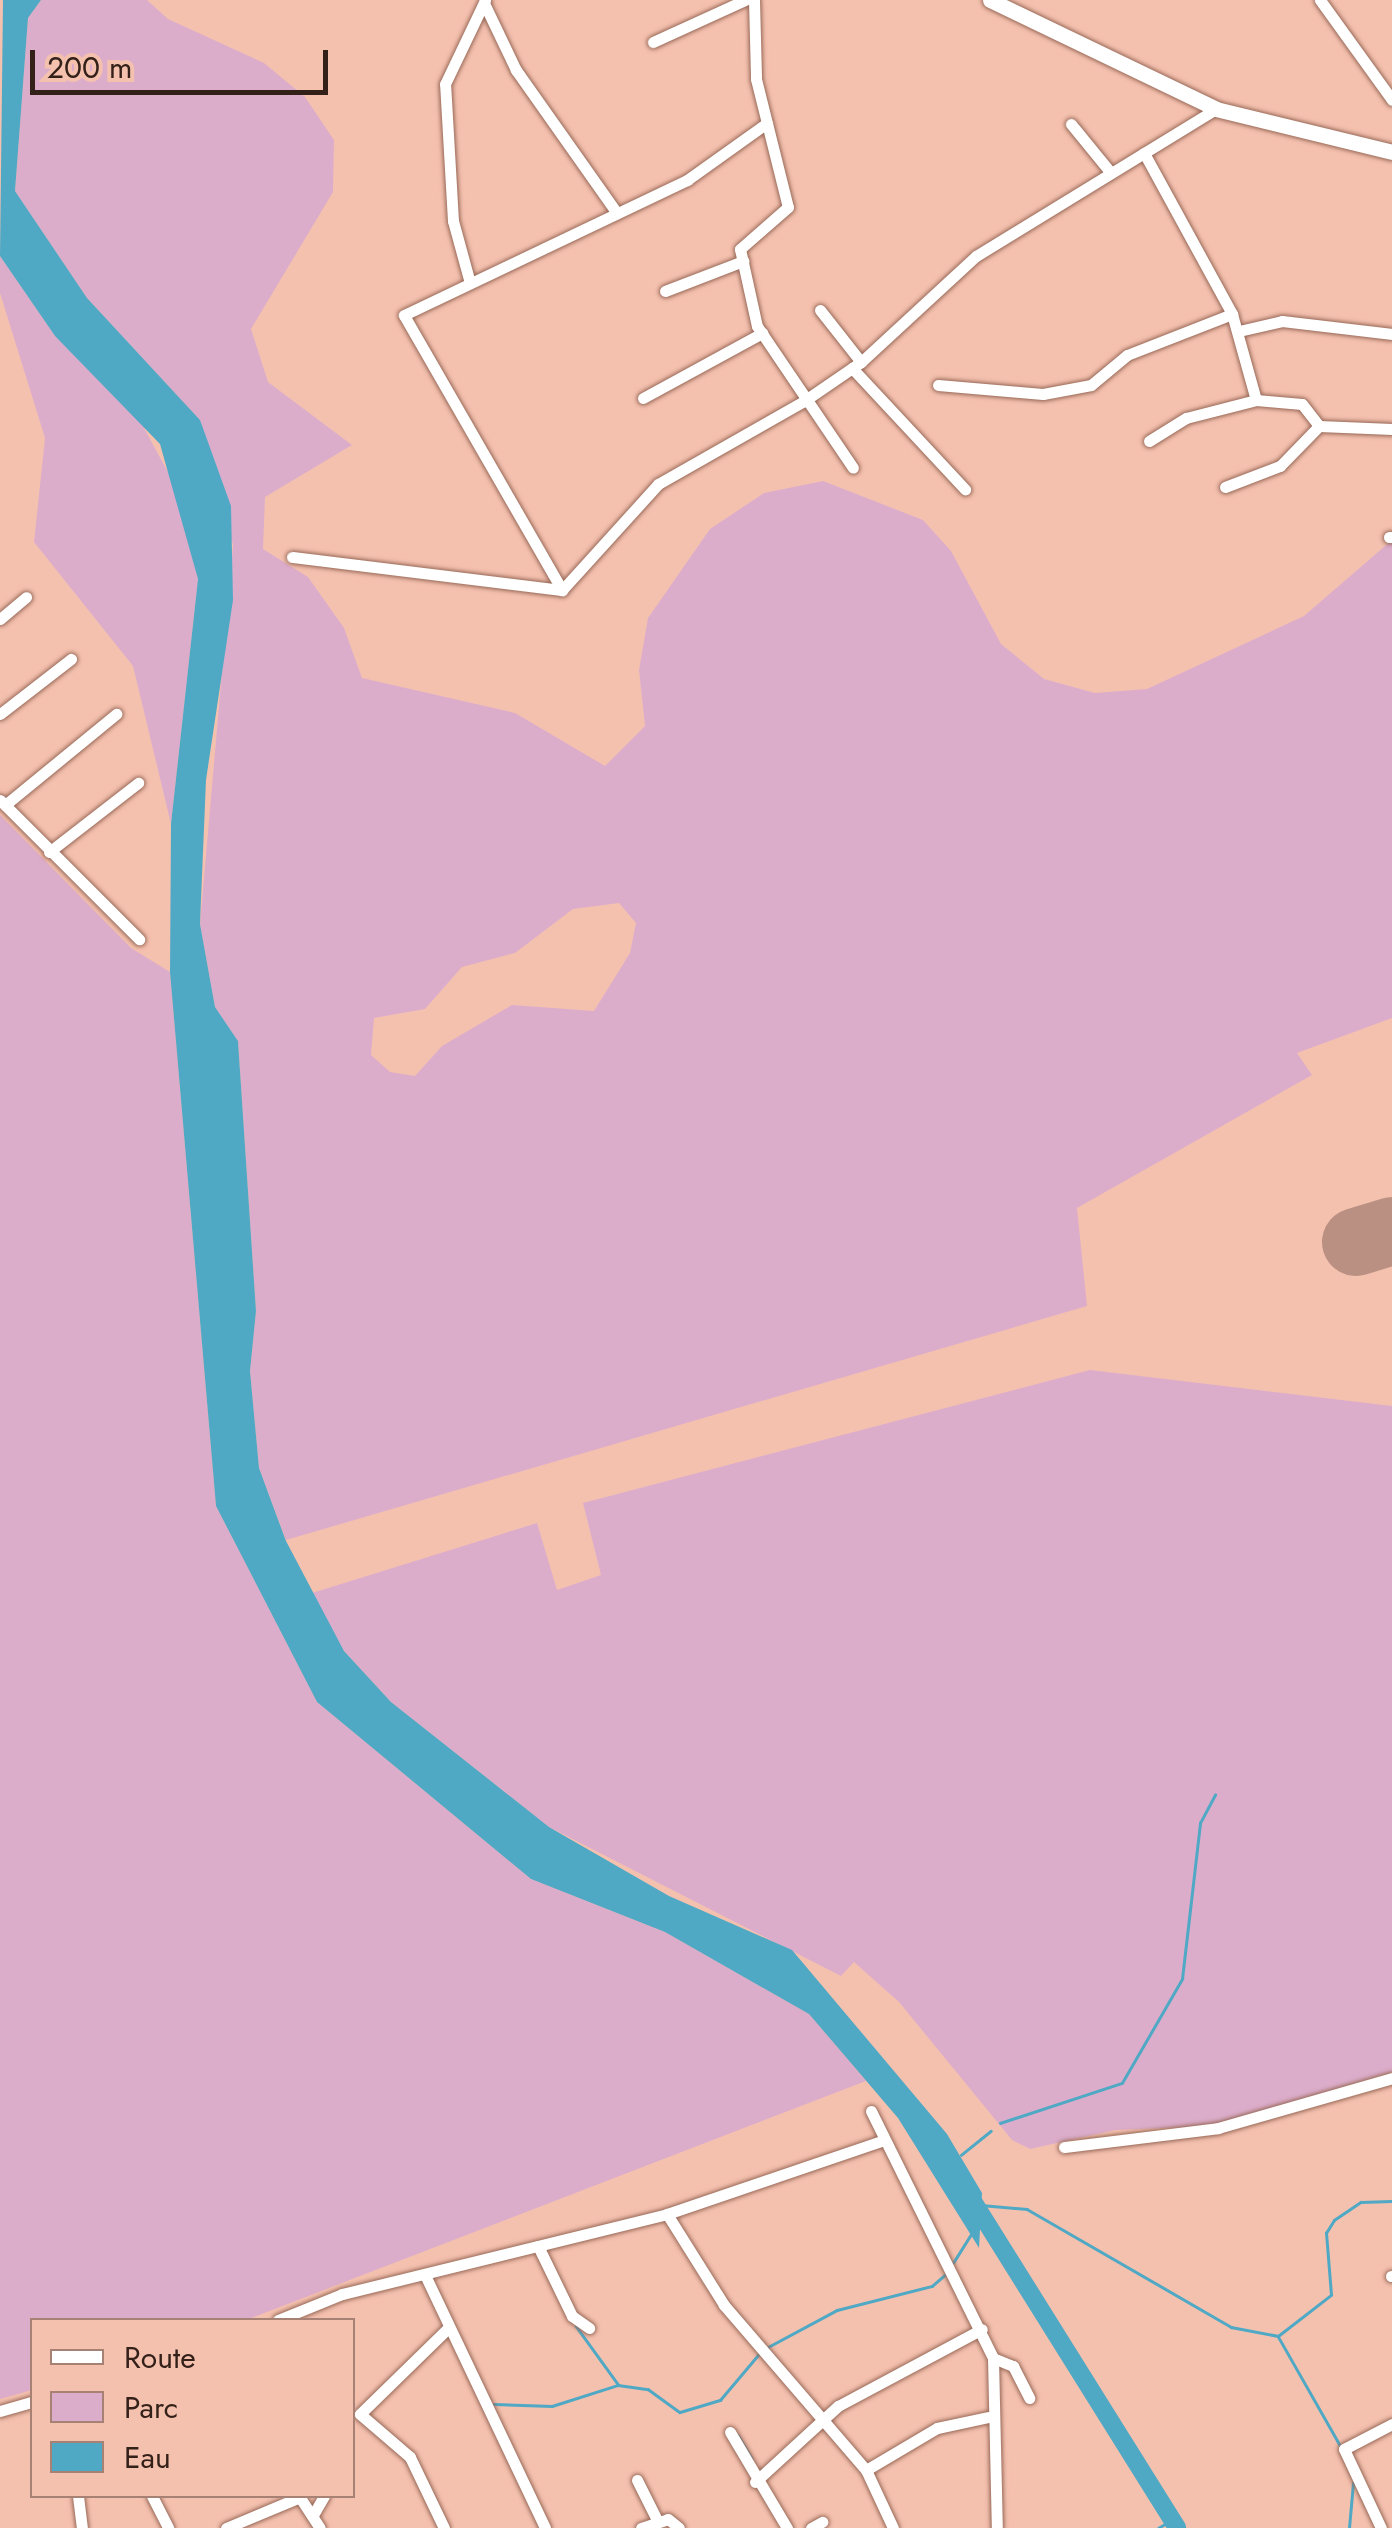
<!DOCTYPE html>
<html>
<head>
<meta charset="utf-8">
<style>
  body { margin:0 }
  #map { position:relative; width:1392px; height:2528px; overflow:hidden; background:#f5c1af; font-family:Jost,sans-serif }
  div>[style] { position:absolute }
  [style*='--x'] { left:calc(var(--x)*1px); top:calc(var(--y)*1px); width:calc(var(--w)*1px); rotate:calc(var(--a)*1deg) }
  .green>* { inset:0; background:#dcadcb }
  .water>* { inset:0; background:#4fa9c5 }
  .stream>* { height:2.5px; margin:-1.25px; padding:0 1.25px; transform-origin:1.25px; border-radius:1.25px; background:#4fa9c5 }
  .river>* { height:18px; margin:-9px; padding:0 9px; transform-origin:9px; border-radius:9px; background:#4fa9c5 }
  .runway>* { height:68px; margin:-34px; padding:0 34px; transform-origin:34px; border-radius:34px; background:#ba9082 }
  .roads { filter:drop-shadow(0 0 2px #986958) drop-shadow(0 0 2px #986958) }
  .street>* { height:11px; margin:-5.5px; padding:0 5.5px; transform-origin:5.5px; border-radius:5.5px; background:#fff }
  .secondary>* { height:15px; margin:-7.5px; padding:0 7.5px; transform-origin:7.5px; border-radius:7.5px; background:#fff }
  span { translate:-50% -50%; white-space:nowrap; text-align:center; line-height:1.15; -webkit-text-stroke:9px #f5c1af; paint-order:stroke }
  .legend { position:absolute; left:30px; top:2318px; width:325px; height:180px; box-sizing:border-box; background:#f5c1af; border:2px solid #a78173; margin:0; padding:12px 18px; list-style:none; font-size:30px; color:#332019 }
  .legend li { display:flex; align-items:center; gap:20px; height:50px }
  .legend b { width:50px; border:2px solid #a78173 }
  .scale { position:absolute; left:30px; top:50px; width:298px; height:45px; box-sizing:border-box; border:5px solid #332019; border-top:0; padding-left:12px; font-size:30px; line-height:35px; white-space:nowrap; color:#332019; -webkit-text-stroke:8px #f5c1af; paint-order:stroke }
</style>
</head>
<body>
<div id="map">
  <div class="green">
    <i style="clip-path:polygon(evenodd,41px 0,147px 0,168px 19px,264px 63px,305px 97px,334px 140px,333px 192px,251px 329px,268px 382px,352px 445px,265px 497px,263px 549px,308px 577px,344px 628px,362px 678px,515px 713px,605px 766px,645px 726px,639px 670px,648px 618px,710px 529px,764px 493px,823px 481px,923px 520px,951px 551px,1001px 644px,1044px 679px,1095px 693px,1147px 689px,1304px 616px,1392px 540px,1392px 1018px,1297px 1053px,1312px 1075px,1077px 1208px,1087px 1306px,286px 1540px,259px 1468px,250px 1371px,256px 1311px,238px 1041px,215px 1007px,200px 924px,233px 545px,200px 420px,87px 298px,15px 191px,28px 18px,41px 0,619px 903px,636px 923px,630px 953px,594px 1011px,512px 1005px,442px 1046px,415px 1076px,390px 1072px,371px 1055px,374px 1018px,425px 1009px,462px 967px,515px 953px,573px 909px,619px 903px)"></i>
    <i style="clip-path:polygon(0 256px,55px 336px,132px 406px,175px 485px,198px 579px,171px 824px,133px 666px,34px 542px,45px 438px,0 293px)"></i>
    <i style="clip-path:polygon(0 815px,131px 948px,170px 972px,216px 1506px,317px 1702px,531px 1879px,665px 1932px,809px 2014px,866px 2081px,246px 2320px,32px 2320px,32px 2390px,0 2399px)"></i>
    <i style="clip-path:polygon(1090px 1370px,1392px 1406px,1392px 2072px,1215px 2126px,1115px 2130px,1030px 2149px,1012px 2140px,899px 2002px,854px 1962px,841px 1976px,549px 1827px,391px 1702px,344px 1651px,312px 1593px,537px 1523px,557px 1590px,601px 1575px,583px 1503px)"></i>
  </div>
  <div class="water">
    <i style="clip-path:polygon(3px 0,41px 0,28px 18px,15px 191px,87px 298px,200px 420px,231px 506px,233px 600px,206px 780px,200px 924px,215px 1007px,238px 1041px,256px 1311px,250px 1371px,259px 1468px,286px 1541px,344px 1651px,391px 1702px,549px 1827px,669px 1896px,792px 1950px,947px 2134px,982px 2193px,979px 2248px,898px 2118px,809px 2014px,665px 1932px,531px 1879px,317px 1702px,216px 1506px,170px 972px,171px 824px,198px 579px,160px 444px,55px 336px,0 256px)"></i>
  </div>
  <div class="stream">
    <i style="--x:1000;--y:2123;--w:128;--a:-18.2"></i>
    <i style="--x:1122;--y:2083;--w:120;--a:-60"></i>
    <i style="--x:1182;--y:1979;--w:157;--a:-83.4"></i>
    <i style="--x:1200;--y:1823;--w:32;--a:-62"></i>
    <i style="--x:961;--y:2155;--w:38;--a:-39"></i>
    <i style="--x:981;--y:2205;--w:46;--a:5"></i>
    <i style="--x:1027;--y:2209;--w:236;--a:30"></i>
    <i style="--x:1231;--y:2327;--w:48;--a:10.8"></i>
    <i style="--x:1278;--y:2336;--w:67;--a:-37.7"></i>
    <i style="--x:1331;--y:2295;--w:62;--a:-94.6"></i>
    <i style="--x:1326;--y:2233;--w:15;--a:-58"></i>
    <i style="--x:1334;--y:2220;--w:32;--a:-34"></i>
    <i style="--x:1361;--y:2202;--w:31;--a:-2"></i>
    <i style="--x:953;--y:2263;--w:36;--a:-58"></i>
    <i style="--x:576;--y:2326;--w:72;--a:54.1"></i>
    <i style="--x:1278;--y:2336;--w:128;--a:60.4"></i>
    <i style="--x:768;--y:2347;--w:78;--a:-28.2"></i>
    <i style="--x:837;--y:2310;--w:98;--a:-14.2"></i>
    <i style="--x:932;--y:2286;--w:18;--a:-41"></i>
    <i style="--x:494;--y:2404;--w:58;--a:2"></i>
    <i style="--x:552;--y:2406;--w:69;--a:-17.7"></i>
    <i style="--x:618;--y:2385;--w:30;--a:8"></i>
    <i style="--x:648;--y:2389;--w:39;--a:36"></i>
    <i style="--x:680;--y:2412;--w:42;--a:-16.7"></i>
    <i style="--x:720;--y:2400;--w:59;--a:-49.8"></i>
    <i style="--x:738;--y:2435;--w:27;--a:59"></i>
    <i style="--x:1158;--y:2528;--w:16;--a:-30"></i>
    <i style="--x:1349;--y:2528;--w:45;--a:-84.9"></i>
  </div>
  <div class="river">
    <i style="--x:971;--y:2198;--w:389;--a:58"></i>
  </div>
  <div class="runway">
    <i style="--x:1356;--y:1242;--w:38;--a:-17"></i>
  </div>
  <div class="roads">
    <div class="street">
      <i style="--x:754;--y:0;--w:79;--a:88.5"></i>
      <i style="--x:756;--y:79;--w:132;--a:76"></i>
      <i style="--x:788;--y:207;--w:64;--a:138.8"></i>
      <i style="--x:740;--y:249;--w:79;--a:77.6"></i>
      <i style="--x:757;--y:326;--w:171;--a:55.9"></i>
      <i style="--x:1320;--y:0;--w:123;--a:54.2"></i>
      <i style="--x:484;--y:3;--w:74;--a:64.5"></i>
      <i style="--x:516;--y:70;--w:175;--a:54.8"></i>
      <i style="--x:653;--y:42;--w:101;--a:-24.5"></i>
      <i style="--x:1071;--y:124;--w:63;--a:50.8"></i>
      <i style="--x:1144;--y:153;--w:183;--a:61.3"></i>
      <i style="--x:1232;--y:314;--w:89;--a:74.4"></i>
      <i style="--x:470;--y:283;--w:64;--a:-105.3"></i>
      <i style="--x:453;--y:221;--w:137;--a:-93.3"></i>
      <i style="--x:445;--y:84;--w:93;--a:-64.5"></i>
      <i style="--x:665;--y:291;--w:84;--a:-21"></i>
      <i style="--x:820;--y:310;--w:66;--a:51.7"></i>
      <i style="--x:1239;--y:331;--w:44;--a:-13.1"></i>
      <i style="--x:1282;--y:321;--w:111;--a:6.7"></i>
      <i style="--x:852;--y:368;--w:166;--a:47"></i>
      <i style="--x:938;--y:385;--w:105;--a:4.9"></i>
      <i style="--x:1043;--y:394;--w:49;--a:-10.6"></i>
      <i style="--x:1091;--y:385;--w:47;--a:-39.8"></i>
      <i style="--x:1127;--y:355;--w:113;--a:-21.3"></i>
      <i style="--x:643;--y:398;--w:136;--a:-28.6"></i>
      <i style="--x:1149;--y:441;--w:44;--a:-31.9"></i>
      <i style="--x:1186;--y:418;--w:72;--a:-14.4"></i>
      <i style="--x:1256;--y:400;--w:46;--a:5"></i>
      <i style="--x:1302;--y:404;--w:28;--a:52"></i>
      <i style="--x:1225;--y:487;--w:59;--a:-20.9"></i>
      <i style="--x:1280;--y:466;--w:56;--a:-45.7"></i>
      <i style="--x:1319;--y:426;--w:73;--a:2.4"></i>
      <i style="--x:1389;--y:537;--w:3;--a:0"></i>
      <i style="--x:292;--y:557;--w:272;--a:7"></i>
      <i style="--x:562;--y:590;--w:143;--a:-47.8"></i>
      <i style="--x:658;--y:484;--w:168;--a:-29.6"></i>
      <i style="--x:804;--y:401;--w:69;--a:-34.4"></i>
      <i style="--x:861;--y:362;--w:156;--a:-42.7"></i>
      <i style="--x:976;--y:256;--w:281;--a:-31.5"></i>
      <i style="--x:562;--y:590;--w:317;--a:-119.9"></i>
      <i style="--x:404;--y:315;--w:314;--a:-25.5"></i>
      <i style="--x:687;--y:180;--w:98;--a:-35.5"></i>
      <i style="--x:0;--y:619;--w:34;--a:-40"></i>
      <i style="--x:0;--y:714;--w:90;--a:-37.8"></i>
      <i style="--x:0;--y:800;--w:197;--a:45"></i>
      <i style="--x:5;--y:805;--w:144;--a:-39.3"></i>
      <i style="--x:49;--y:852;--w:113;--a:-37.8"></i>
      <i style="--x:871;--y:2111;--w:275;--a:63.7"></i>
      <i style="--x:993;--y:2358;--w:22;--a:22"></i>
      <i style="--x:1013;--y:2366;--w:36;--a:63"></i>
      <i style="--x:1064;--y:2147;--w:155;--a:-7"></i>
      <i style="--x:1218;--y:2128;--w:181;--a:-16"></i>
      <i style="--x:667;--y:2214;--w:107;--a:57.9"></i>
      <i style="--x:724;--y:2305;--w:218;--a:49.3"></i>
      <i style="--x:866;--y:2470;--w:64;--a:65"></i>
      <i style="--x:538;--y:2246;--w:78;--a:64.1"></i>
      <i style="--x:572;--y:2316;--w:21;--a:35"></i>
      <i style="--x:425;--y:2275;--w:280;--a:64.6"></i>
      <i style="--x:1391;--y:2276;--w:1;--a:0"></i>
      <i style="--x:278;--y:2320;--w:69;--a:-22.1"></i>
      <i style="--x:342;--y:2294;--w:335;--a:-13.8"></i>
      <i style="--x:667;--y:2214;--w:226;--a:-18.8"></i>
      <i style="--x:993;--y:2358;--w:170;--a:88.7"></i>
      <i style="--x:0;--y:2411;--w:33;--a:-16"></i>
      <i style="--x:730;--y:2432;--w:112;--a:59.3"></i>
      <i style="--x:866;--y:2470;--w:82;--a:-30.6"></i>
      <i style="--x:937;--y:2428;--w:52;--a:-12.2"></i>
      <i style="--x:637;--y:2480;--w:45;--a:63.4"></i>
      <i style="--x:755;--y:2482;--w:113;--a:-42.5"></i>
      <i style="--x:838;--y:2406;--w:163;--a:-28.1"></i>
      <i style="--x:78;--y:2496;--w:32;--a:83"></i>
      <i style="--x:152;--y:2496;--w:36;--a:63"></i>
      <i style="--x:299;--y:2496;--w:38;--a:57"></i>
      <i style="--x:313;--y:2515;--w:22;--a:-60"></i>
      <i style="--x:226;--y:2528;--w:80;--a:-22.7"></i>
      <i style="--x:444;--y:2528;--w:79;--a:-115.6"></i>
      <i style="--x:410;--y:2457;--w:66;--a:-139.3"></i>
      <i style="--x:360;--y:2414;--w:122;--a:-44.3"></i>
      <i style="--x:641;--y:2528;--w:28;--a:-18"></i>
      <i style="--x:668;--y:2519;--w:14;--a:39"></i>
      <i style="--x:811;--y:2528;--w:13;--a:-29"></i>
      <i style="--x:1381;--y:2528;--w:87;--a:-115.1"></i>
      <i style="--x:1344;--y:2449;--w:54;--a:-27.5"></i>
    </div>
    <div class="secondary">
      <i style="--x:990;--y:0;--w:251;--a:25.7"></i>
      <i style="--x:1216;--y:109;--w:181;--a:13.7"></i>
    </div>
  </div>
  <ul class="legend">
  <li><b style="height:12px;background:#fff"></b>Route</li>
  <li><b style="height:28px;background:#dcadcb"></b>Parc</li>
  <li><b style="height:28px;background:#4fa9c5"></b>Eau</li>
  </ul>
  <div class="scale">200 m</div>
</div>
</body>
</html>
